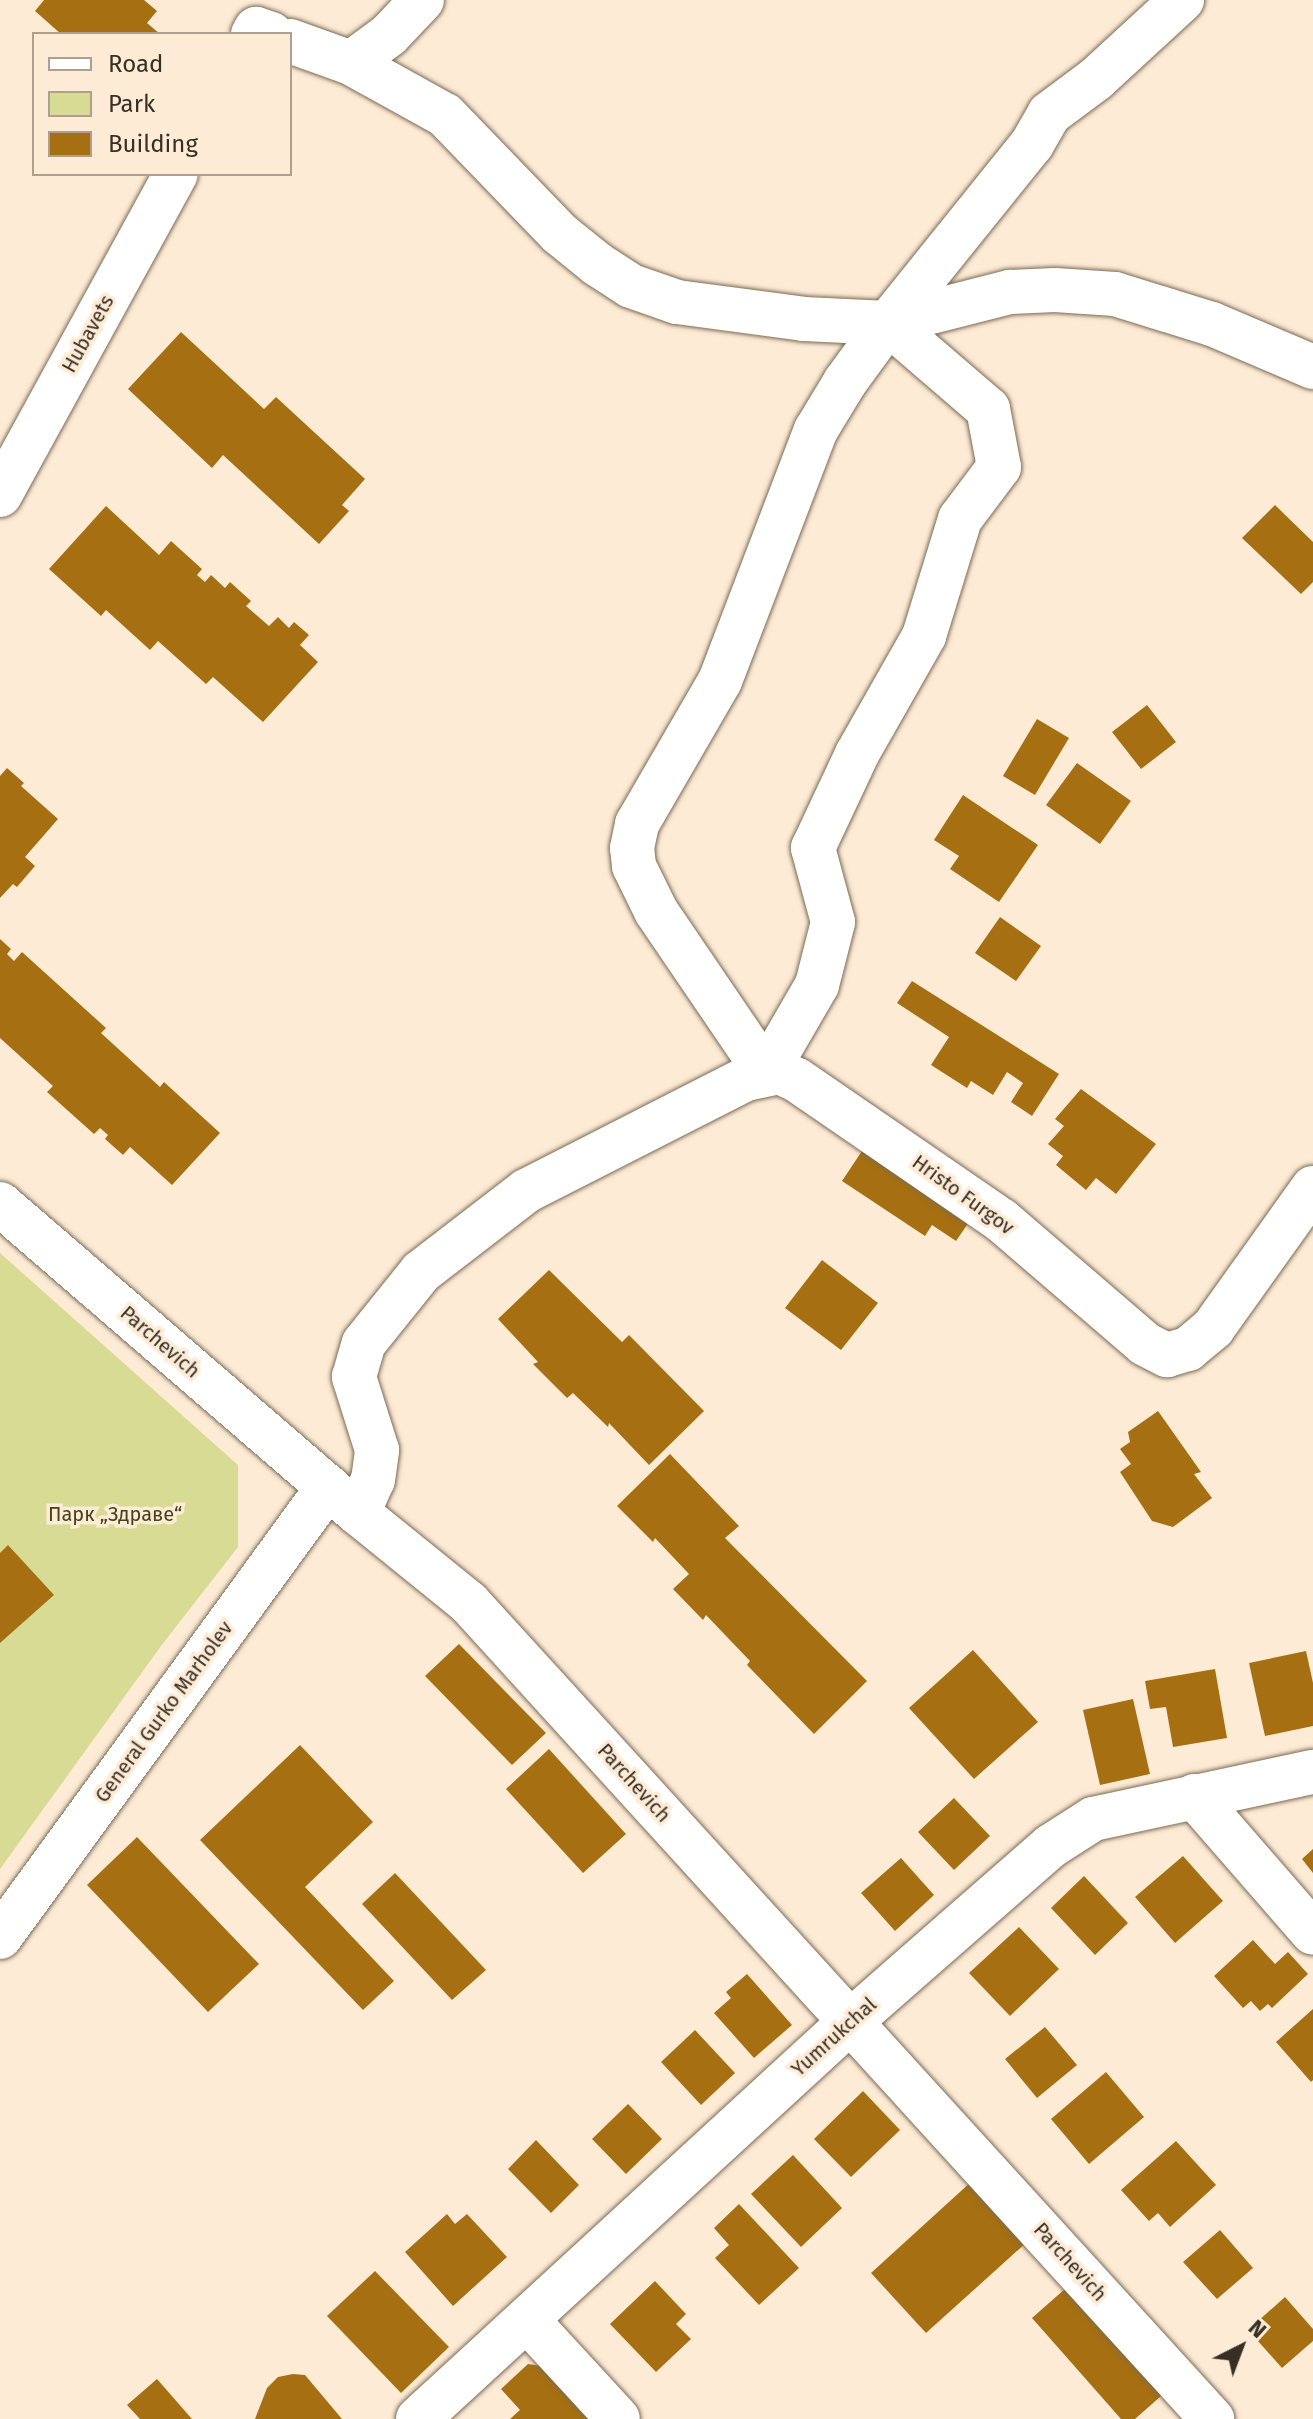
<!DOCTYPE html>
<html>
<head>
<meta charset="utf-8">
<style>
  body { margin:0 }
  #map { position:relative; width:1313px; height:2419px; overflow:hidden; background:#fdebd6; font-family:"Fira Sans",sans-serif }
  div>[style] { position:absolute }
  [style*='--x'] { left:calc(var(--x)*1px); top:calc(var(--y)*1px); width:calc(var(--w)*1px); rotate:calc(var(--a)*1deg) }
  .green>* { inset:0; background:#d7db94 }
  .building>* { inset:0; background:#a66f11 }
  .roads { filter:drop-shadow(0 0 2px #7d6a52) drop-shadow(0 0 2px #7d6a52) }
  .minor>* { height:44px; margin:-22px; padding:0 22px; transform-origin:22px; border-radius:22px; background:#fff }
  span { translate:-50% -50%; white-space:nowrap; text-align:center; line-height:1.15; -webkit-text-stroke:7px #fdebd6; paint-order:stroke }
  .street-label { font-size:20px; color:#372e24 }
  .park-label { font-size:20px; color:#42441b }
  .legend { position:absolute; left:32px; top:32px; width:260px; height:144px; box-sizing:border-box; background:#fdebd6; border:2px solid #ae9f8f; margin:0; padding:10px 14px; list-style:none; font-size:24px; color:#372e24 }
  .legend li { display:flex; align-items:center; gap:16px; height:40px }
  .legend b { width:40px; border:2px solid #ae9f8f }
  .north { position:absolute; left:1201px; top:2307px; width:80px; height:80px; -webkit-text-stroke:6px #fdebd6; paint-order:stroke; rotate:42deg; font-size:22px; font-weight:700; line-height:32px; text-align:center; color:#372e24 }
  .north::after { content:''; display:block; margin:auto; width:28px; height:36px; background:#372e24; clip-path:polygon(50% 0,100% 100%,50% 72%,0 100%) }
</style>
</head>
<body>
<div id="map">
  <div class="green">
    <i style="clip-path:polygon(0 1253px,238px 1465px,238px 1547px,161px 1646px,0 1869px)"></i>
  </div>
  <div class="building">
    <i style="clip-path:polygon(44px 0,144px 0,157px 11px,147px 23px,160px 34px,61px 34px,35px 11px)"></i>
    <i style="clip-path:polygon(181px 332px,264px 409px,276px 397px,365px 479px,342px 505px,349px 511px,319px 544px,223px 455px,212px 468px,128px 389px)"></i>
    <i style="clip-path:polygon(1275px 505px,1313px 542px,1313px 582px,1301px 594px,1242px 538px)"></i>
    <i style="clip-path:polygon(106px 506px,159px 555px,171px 541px,202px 569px,197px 575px,205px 582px,211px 575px,225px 588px,230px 582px,251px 601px,246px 606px,269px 626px,278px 617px,289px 628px,294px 622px,309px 635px,300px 645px,318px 662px,263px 722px,213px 677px,206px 684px,158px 641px,150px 650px,106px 610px,101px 616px,49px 569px)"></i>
    <i style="clip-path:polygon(1147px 705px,1176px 742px,1141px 769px,1112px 732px)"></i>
    <i style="clip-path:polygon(1037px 719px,1069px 738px,1035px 795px,1003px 776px)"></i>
    <i style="clip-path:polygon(1077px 763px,1131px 801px,1100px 844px,1046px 805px)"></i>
    <i style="clip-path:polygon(7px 768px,24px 783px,21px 786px,58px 819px,25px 857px,35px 866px,17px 887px,13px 884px,0 898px,0 776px)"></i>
    <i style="clip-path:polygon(963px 795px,1038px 845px,999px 902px,950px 869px,959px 856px,934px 840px)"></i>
    <i style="clip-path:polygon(1000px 917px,1041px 946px,1016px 981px,975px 953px)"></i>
    <i style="clip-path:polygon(0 939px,11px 949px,7px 954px,14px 961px,22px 952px,106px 1028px,101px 1033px,160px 1087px,164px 1082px,220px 1133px,172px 1185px,130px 1147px,123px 1155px,105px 1139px,108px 1135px,100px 1128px,94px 1134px,47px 1092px,53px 1086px,0 1038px)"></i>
    <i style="clip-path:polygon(912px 981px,1059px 1074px,1032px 1116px,1011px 1102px,1023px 1083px,1007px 1072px,993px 1095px,971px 1081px,967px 1088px,931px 1065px,949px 1037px,897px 1003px)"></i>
    <i style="clip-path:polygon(1081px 1089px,1156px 1144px,1116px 1194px,1096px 1178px,1086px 1190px,1056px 1165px,1063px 1156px,1048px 1144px,1064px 1126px,1055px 1119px)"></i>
    <i style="clip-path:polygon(864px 1148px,971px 1219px,956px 1241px,932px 1225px,925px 1236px,842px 1181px)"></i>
    <i style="clip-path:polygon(822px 1260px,878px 1303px,841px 1350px,785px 1308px)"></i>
    <i style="clip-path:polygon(549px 1270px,622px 1342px,629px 1335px,704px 1411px,649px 1465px,609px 1423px,608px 1427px,573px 1393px,567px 1398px,533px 1364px,538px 1362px,498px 1319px)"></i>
    <i style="clip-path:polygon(1158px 1411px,1201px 1472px,1194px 1474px,1212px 1498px,1173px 1527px,1152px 1521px,1120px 1472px,1131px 1464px,1120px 1449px,1130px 1442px,1128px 1432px)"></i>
    <i style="clip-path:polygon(670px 1454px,739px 1526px,725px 1538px,867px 1681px,814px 1734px,747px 1665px,750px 1661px,706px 1615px,703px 1620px,673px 1589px,689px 1574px,655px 1538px,653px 1542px,617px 1506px)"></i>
    <i style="clip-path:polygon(8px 1545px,54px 1595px,0 1643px,0 1553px)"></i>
    <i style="clip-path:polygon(459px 1644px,546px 1733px,512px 1765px,425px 1676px)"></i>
    <i style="clip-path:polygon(973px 1650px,1038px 1722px,974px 1779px,909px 1708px)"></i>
    <i style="clip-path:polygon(1306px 1651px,1313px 1683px,1313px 1726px,1265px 1736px,1249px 1663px)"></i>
    <i style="clip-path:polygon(1215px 1669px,1227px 1738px,1173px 1747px,1166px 1707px,1150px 1709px,1145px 1681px)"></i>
    <i style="clip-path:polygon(1133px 1699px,1150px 1774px,1100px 1785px,1083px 1710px)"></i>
    <i style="clip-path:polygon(300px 1745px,373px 1822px,305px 1887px,394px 1981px,363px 2010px,200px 1840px)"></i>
    <i style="clip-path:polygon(549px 1749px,626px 1834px,583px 1873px,506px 1789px)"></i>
    <i style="clip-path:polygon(954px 1798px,990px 1836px,954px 1870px,918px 1832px)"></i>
    <i style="clip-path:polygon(137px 1837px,259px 1964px,208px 2012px,87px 1885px)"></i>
    <i style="clip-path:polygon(1313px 1849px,1313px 1873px,1302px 1859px)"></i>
    <i style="clip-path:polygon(1183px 1856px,1223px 1901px,1175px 1943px,1135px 1897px)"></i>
    <i style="clip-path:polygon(901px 1858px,934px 1895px,895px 1931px,861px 1893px)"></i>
    <i style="clip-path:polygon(395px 1873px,486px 1970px,452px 2000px,362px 1904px)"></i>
    <i style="clip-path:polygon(1084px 1876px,1128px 1923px,1095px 1955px,1051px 1908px)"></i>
    <i style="clip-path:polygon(1019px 1927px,1059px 1969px,1010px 2016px,969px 1973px)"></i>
    <i style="clip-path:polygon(1253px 1940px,1275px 1964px,1288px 1952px,1308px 1974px,1272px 2008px,1268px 2004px,1260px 2011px,1251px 2001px,1243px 2008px,1214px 1976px)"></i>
    <i style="clip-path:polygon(747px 1974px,792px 2025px,754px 2058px,714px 2013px,731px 1998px,726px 1992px)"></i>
    <i style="clip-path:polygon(1313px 2009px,1313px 2080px,1311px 2082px,1276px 2042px)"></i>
    <i style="clip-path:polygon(1045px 2027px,1077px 2065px,1037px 2098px,1005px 2059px)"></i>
    <i style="clip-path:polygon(695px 2030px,735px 2073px,701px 2105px,661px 2062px)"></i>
    <i style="clip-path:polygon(1106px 2072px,1144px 2117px,1089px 2164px,1051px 2119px)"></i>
    <i style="clip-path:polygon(863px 2091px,900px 2130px,851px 2177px,814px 2139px)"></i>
    <i style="clip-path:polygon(628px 2104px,662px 2139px,626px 2174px,592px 2139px)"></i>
    <i style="clip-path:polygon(536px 2140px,579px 2185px,551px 2213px,508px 2169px)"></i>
    <i style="clip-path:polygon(1176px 2141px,1216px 2185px,1170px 2227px,1158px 2213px,1149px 2221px,1121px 2190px)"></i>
    <i style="clip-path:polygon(793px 2155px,842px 2208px,801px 2247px,751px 2194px)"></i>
    <i style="clip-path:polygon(972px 2181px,1027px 2242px,926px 2333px,871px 2273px)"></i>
    <i style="clip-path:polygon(739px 2204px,799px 2268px,759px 2305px,715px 2258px,729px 2245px,714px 2228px)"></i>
    <i style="clip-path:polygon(447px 2214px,455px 2224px,467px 2214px,507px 2257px,453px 2306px,405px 2252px)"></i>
    <i style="clip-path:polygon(1220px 2230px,1253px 2268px,1217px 2299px,1183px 2262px)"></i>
    <i style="clip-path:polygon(375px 2271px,449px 2347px,401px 2393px,327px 2316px)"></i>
    <i style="clip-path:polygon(655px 2281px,686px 2314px,676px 2324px,691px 2339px,656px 2372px,610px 2324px)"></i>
    <i style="clip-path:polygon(1074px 2281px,1169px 2389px,1135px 2419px,1121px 2419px,1032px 2318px)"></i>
    <i style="clip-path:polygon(1285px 2297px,1313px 2329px,1313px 2341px,1282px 2368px,1248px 2330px)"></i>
    <i style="clip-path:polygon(528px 2364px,548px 2367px,596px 2419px,510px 2419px,520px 2410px,501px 2389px)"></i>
    <i style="clip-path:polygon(293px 2374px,305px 2375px,342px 2419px,255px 2419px,267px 2388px,278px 2377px)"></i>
    <i style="clip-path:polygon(157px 2379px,192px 2419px,140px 2419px,127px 2405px)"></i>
  </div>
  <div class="roads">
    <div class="minor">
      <i style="--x:253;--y:34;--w:6;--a:-59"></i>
      <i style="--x:256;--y:29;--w:16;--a:18"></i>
      <i style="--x:290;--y:41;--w:65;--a:19.8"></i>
      <i style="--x:351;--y:63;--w:47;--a:-36.4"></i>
      <i style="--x:389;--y:35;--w:48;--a:-46.7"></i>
      <i style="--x:351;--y:63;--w:107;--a:29"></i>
      <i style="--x:445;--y:115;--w:165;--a:46"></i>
      <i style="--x:560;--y:234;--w:48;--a:39"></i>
      <i style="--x:597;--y:264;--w:40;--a:32.9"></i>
      <i style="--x:631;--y:286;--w:49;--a:19.2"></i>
      <i style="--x:677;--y:302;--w:128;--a:7.6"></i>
      <i style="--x:804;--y:319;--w:84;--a:2.7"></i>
      <i style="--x:888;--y:323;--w:126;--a:-14.3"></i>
      <i style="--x:1010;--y:292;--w:45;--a:-2.5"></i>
      <i style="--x:1055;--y:290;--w:60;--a:3.8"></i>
      <i style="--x:1115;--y:294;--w:102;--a:17.2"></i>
      <i style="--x:1212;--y:324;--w:110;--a:23.1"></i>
      <i style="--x:0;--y:495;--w:366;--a:-61.3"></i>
      <i style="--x:766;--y:1073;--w:196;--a:-124.2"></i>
      <i style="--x:656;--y:911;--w:50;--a:-116.1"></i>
      <i style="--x:634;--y:866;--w:18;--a:-96"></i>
      <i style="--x:632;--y:848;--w:25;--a:-78"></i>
      <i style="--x:637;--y:824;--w:165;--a:-59.9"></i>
      <i style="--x:720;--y:681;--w:269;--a:-69.1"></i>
      <i style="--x:816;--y:430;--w:56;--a:-58.9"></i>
      <i style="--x:845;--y:382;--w:73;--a:-53.9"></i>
      <i style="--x:888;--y:323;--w:230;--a:-51.2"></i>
      <i style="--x:1032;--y:144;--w:34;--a:-60"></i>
      <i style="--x:1049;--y:114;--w:59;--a:-36.7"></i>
      <i style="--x:1096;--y:79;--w:117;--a:-42.6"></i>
      <i style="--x:766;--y:1073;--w:102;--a:-59.9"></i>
      <i style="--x:817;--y:985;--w:65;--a:-75.7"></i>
      <i style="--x:833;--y:922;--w:77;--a:-105.1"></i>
      <i style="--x:813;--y:848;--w:104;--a:-64.9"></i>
      <i style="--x:857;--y:754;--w:136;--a:-60.4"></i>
      <i style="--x:924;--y:636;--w:122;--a:-72.9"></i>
      <i style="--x:960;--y:519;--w:65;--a:-53.1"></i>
      <i style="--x:999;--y:467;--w:59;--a:-100.7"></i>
      <i style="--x:988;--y:409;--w:132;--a:-139.3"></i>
      <i style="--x:0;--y:1204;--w:473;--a:40.8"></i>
      <i style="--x:358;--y:1513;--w:143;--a:39"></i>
      <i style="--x:469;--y:1603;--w:1104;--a:47.68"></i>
      <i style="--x:358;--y:1513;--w:36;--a:-66"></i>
      <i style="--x:373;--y:1480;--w:30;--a:-82"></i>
      <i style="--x:377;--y:1450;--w:77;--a:-107.5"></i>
      <i style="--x:354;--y:1377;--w:35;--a:-74"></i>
      <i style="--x:364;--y:1343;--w:91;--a:-51.2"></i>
      <i style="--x:421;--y:1272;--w:133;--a:-37.6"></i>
      <i style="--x:526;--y:1191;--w:247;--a:-27"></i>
      <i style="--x:746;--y:1079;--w:34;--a:-12"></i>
      <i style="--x:779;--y:1072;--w:20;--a:24"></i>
      <i style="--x:797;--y:1080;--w:247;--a:34.5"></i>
      <i style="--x:1001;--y:1220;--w:190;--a:40.7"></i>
      <i style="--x:1145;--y:1344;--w:25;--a:27"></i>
      <i style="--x:1167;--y:1355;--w:22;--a:-16"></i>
      <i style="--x:1188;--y:1349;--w:33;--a:-40"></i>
      <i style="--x:1213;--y:1328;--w:172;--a:-54.5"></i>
      <i style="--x:1194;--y:1796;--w:181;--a:49"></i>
      <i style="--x:0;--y:1937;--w:557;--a:-53.91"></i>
      <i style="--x:527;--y:2320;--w:134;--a:47.4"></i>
      <i style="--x:418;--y:2419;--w:588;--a:-42.59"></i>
      <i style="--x:851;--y:2021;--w:266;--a:-41.2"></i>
      <i style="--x:1051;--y:1846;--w:50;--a:-32.7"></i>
      <i style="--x:1093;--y:1819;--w:225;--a:-12.1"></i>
    </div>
  </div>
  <div class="street-label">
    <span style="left:88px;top:334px;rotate:-61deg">Hubavets</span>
    <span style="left:963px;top:1195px;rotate:36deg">Hristo Furgov</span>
    <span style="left:160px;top:1342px;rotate:41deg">Parchevich</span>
    <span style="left:164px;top:1712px;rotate:-54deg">General Gurko Marholev</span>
    <span style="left:634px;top:1783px;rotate:48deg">Parchevich</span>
    <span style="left:834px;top:2037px;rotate:-42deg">Yumrukchal</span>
    <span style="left:1070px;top:2262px;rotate:48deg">Parchevich</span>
  </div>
  <div class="park-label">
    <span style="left:115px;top:1514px">Парк „Здраве“</span>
  </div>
  <ul class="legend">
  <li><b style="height:10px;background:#fff"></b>Road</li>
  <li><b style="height:22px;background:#d7db94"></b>Park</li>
  <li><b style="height:22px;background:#a66f11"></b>Building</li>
  </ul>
  <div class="north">N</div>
</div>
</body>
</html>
